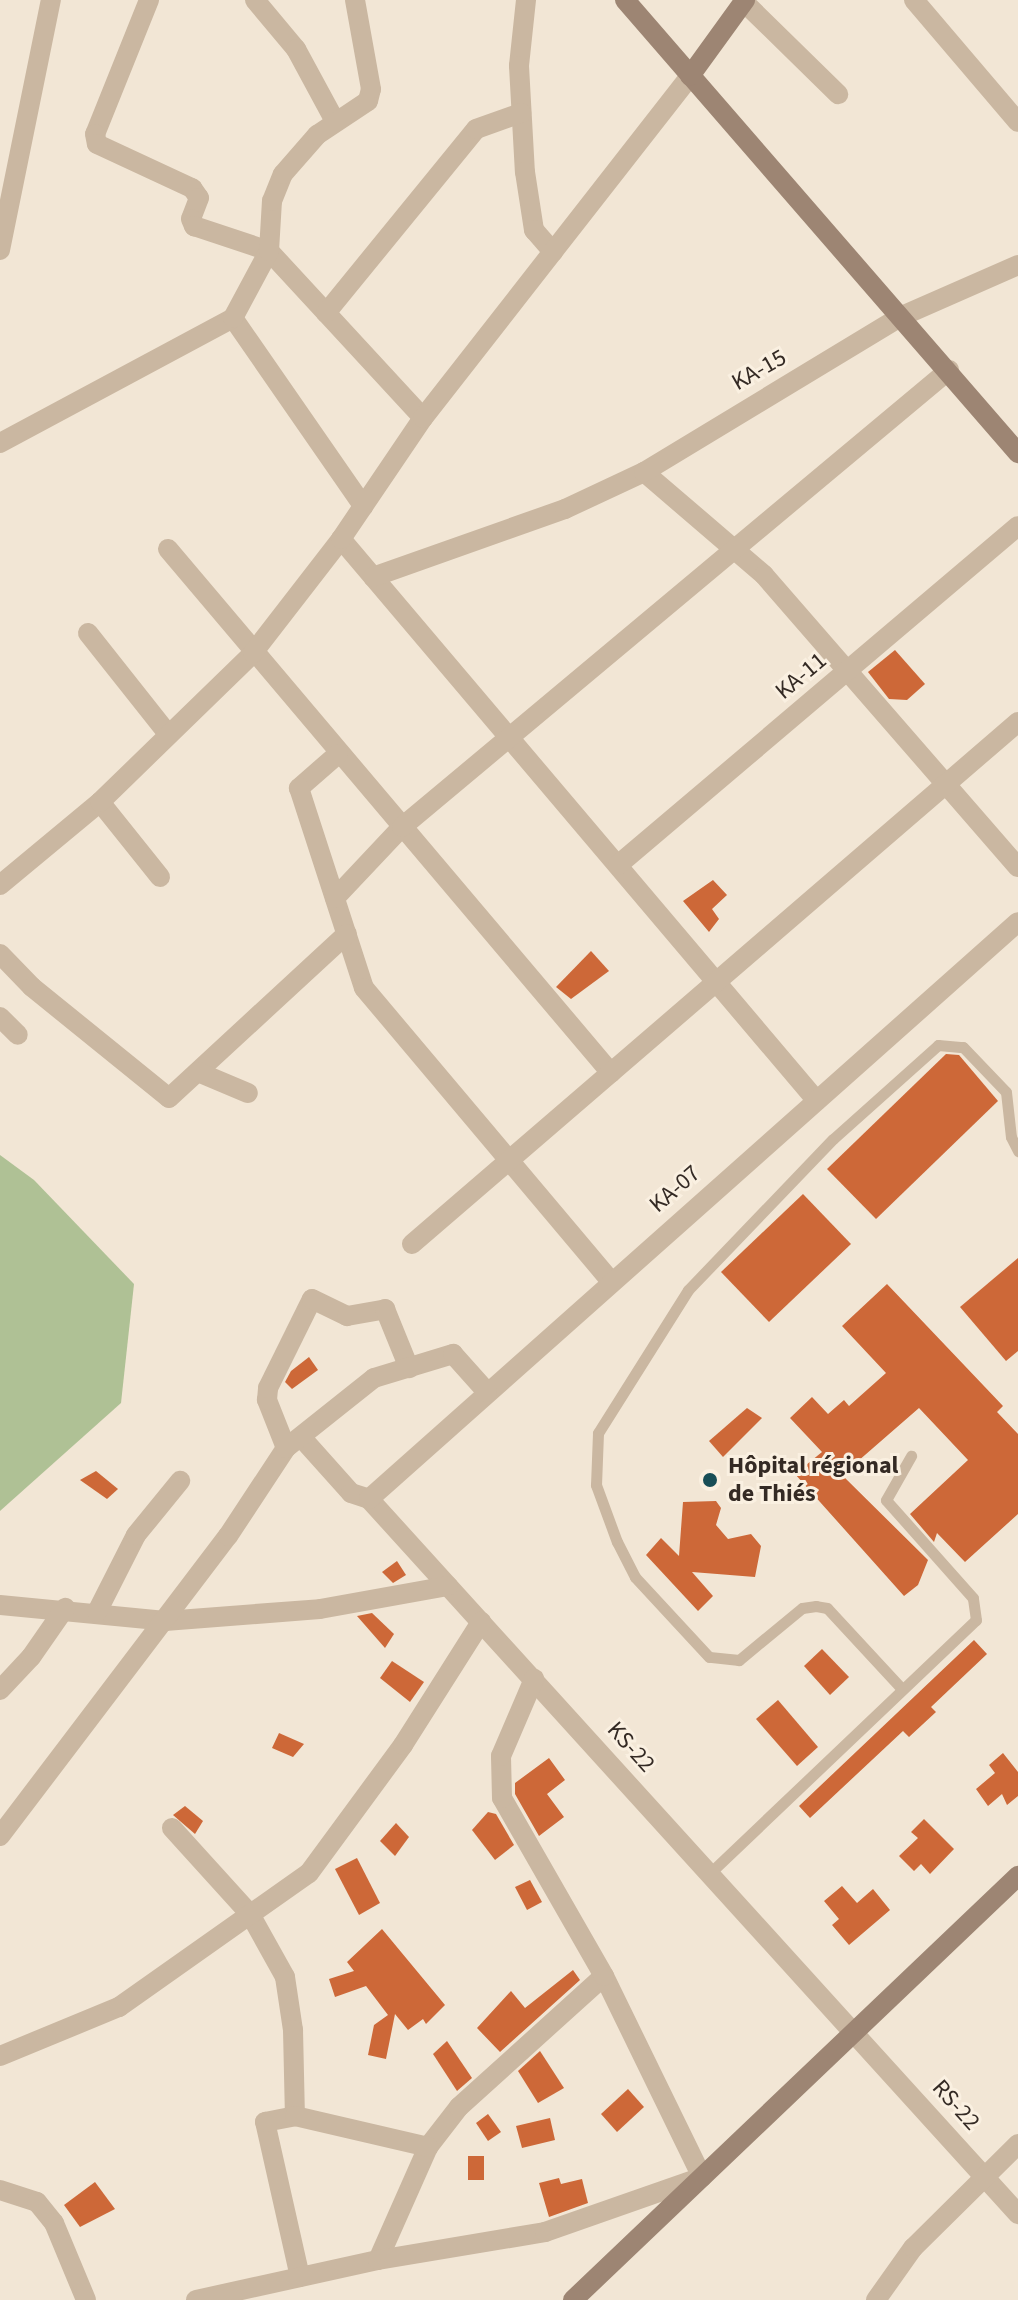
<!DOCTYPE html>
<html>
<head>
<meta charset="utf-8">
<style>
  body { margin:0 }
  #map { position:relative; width:1018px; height:2300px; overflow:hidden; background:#f2e6d5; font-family:"Source Sans 3",sans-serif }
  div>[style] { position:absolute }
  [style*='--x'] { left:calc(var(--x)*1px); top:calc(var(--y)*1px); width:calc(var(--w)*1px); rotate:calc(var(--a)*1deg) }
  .green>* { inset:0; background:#afc195 }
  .building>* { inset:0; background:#cd6838 }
  .service>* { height:11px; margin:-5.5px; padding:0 5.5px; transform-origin:5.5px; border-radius:5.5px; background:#cab7a1 }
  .minor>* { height:20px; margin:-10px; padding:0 10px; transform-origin:10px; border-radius:10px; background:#cab7a1 }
  .tertiary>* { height:20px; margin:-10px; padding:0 10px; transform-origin:10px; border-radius:10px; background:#cab7a1 }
  .secondary>* { height:20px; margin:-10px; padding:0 10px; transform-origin:10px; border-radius:10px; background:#9d8573 }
  .dots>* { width:22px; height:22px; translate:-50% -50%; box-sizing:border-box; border:4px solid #faf0e1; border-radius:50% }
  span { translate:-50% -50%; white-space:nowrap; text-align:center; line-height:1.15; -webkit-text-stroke:6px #faf0e1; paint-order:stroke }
  .street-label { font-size:24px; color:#342a24 }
  .poi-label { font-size:24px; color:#342a24; font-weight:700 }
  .left { translate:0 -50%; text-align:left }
</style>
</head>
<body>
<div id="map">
  <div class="green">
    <i style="clip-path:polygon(0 1155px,34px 1180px,134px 1284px,121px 1403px,0 1511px)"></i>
  </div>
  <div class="building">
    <i style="clip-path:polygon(895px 650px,925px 684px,907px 700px,889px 699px,868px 672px)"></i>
    <i style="clip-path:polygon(713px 880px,727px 895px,712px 909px,719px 919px,709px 932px,683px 901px)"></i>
    <i style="clip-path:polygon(591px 951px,609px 971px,571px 999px,556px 987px)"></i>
    <i style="clip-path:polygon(946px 1054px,959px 1055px,998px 1101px,876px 1219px,827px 1169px)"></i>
    <i style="clip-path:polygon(803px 1194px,851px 1244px,769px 1322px,721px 1272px)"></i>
    <i style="clip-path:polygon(1018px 1258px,1018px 1351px,1006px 1361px,960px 1307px)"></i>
    <i style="clip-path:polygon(887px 1284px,1003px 1406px,997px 1412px,1018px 1434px,1018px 1514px,965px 1562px,937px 1533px,934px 1542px,910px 1514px,968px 1460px,919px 1408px,842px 1475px,928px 1560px,918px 1585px,904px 1596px,795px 1474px,822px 1452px,790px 1418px,812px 1397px,828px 1414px,844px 1400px,849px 1406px,886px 1373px,842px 1326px)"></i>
    <i style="clip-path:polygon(309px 1357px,318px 1370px,292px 1389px,285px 1382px,291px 1371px)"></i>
    <i style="clip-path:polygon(747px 1408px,762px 1418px,723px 1457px,709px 1441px)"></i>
    <i style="clip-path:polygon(96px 1471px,118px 1489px,107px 1499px,80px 1480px)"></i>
    <i style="clip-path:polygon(716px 1501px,721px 1508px,716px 1525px,728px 1539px,751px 1534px,761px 1546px,755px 1577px,692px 1572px,713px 1596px,698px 1611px,646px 1555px,661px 1538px,679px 1556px,683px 1502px)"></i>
    <i style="clip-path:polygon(397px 1561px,406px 1575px,393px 1583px,382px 1572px)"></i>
    <i style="clip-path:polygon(372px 1613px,394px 1634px,385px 1648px,357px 1616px)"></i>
    <i style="clip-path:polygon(974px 1640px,987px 1654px,931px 1707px,936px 1712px,909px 1737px,903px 1731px,810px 1818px,799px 1806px)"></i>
    <i style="clip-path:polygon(822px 1649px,849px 1677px,830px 1695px,804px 1666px)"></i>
    <i style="clip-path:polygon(392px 1661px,424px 1682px,410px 1702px,380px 1678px)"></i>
    <i style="clip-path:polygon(778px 1700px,818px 1747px,797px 1766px,756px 1719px)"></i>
    <i style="clip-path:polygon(279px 1733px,304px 1744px,293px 1757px,272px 1748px)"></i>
    <i style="clip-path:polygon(1003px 1753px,1018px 1772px,1018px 1796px,1007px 1805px,1002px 1794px,988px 1806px,976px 1789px,995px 1773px,989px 1765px)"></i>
    <i style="clip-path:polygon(549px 1758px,565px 1780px,547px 1794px,564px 1817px,539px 1836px,515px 1794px,515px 1783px)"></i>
    <i style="clip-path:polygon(185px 1806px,203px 1821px,195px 1834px,173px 1815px)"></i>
    <i style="clip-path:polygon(488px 1812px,496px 1814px,514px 1845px,495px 1860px,472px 1830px)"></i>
    <i style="clip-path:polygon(924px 1819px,954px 1849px,930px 1874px,921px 1864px,914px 1871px,899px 1856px,918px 1838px,911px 1832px)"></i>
    <i style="clip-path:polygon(396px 1823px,409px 1837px,395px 1856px,380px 1841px)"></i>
    <i style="clip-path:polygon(357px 1858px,380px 1903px,359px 1915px,335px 1869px)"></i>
    <i style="clip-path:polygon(530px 1880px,542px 1902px,527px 1910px,515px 1887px)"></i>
    <i style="clip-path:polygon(842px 1886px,857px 1903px,873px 1889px,890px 1910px,849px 1945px,832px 1925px,839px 1919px,824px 1901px)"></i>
    <i style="clip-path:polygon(382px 1929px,445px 2005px,426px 2024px,423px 2019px,408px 2030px,395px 2014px,386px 2059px,368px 2055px,374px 2025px,388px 2015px,366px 1986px,335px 1997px,329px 1979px,354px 1971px,347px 1962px)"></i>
    <i style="clip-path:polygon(573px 1970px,580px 1980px,500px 2052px,477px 2028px,511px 1991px,525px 2008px)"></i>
    <i style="clip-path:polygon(447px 2041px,472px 2078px,457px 2091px,433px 2054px)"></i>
    <i style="clip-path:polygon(540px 2051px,564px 2088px,538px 2103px,518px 2071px)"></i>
    <i style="clip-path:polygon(628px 2089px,644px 2107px,617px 2132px,601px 2114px)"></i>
    <i style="clip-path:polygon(488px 2114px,501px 2132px,488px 2141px,476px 2123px)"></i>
    <i style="clip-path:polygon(550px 2118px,555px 2140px,522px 2148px,516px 2126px)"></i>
    <i style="clip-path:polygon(468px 2156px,484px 2156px,484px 2180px,468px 2180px)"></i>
    <i style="clip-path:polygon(559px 2178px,561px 2184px,582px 2179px,588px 2203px,549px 2217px,539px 2183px)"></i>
    <i style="clip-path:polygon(95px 2182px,115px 2209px,80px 2227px,64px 2205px)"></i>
  </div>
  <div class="service">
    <i style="--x:902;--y:1689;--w:110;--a:-132.8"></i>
    <i style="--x:827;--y:1608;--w:11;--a:-170"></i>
    <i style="--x:816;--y:1606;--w:14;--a:172"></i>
    <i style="--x:802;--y:1608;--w:82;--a:140.5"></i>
    <i style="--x:739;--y:1660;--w:30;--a:-174"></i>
    <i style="--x:709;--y:1657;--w:109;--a:-132.8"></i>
    <i style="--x:635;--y:1577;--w:39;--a:-117"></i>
    <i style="--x:617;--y:1542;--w:61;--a:-110.2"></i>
    <i style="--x:596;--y:1485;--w:52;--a:-87.8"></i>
    <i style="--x:598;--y:1433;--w:169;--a:-57.8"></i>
    <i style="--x:688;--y:1290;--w:209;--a:-46.2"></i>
    <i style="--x:833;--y:1139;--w:141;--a:-41.8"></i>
    <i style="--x:938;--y:1045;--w:25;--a:5"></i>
    <i style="--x:963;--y:1047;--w:62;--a:46.3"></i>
    <i style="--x:1006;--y:1092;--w:45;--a:83.7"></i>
    <i style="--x:1011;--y:1137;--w:16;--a:63"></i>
    <i style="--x:710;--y:1873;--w:367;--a:-43.6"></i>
    <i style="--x:976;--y:1620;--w:22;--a:-98"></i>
    <i style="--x:973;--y:1598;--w:131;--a:-131.6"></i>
    <i style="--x:886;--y:1500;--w:51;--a:-60.4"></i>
  </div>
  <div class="minor">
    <i style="--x:149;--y:0;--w:144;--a:111.9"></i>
    <i style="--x:95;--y:134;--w:10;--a:79"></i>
    <i style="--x:97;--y:144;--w:105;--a:24.9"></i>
    <i style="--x:192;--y:188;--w:12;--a:55"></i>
    <i style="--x:199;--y:198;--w:22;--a:111"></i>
    <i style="--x:191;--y:219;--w:8;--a:67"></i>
    <i style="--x:194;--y:226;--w:79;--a:18.4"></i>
    <i style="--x:269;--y:251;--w:227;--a:47.3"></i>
    <i style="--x:255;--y:0;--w:64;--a:50.1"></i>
    <i style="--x:296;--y:49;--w:82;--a:61.6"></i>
    <i style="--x:526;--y:0;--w:66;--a:96.1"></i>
    <i style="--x:519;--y:66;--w:106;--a:86.8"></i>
    <i style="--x:525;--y:172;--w:59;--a:81.2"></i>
    <i style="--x:534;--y:230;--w:29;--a:49"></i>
    <i style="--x:914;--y:0;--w:160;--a:49.6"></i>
    <i style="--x:744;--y:2;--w:132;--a:44.4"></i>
    <i style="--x:0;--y:250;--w:255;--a:-78.5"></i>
    <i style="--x:326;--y:313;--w:237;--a:-50.8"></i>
    <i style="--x:476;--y:129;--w:48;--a:-19.6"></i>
    <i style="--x:233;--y:318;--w:229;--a:55.3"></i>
    <i style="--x:0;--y:443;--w:264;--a:-28.2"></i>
    <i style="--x:233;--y:318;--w:76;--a:-61.8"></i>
    <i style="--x:269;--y:251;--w:50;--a:-86.6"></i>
    <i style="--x:272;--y:201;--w:29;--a:-68"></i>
    <i style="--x:283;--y:174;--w:52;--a:-48.9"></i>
    <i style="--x:317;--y:135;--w:61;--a:-33.7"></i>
    <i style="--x:368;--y:101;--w:12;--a:-76"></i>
    <i style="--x:371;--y:89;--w:90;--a:-100.2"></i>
    <i style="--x:644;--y:472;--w:158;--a:40.6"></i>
    <i style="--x:764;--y:575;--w:387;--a:49"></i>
    <i style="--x:341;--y:539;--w:736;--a:49.74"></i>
    <i style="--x:168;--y:549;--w:686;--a:49.79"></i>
    <i style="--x:373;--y:577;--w:204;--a:-19.5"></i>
    <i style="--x:565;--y:509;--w:87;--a:-25.1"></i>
    <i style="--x:644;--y:472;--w:301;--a:-31.2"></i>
    <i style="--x:902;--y:316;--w:127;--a:-23.7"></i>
    <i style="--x:88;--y:633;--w:129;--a:51.6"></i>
    <i style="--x:338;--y:754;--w:52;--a:138.9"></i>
    <i style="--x:299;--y:788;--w:210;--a:72"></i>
    <i style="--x:364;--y:988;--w:382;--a:49.9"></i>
    <i style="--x:100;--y:802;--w:96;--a:51.3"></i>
    <i style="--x:618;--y:865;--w:524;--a:-40.28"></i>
    <i style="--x:335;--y:898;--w:98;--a:-46.7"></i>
    <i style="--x:402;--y:827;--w:713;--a:-39.88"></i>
    <i style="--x:0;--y:954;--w:46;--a:45.9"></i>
    <i style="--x:32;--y:987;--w:176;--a:39"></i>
    <i style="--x:169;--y:1098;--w:242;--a:-42.7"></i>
    <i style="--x:0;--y:1017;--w:25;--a:45"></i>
    <i style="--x:198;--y:1072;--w:54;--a:22.8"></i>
    <i style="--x:412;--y:1244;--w:800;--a:-40.74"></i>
    <i style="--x:301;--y:1437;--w:75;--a:48.2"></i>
    <i style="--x:351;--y:1493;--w:19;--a:18"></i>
    <i style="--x:369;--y:1499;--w:966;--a:47.77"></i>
    <i style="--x:286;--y:1448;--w:52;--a:-111.6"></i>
    <i style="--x:267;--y:1400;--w:12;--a:-85"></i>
    <i style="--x:268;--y:1388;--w:99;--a:-63.7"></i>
    <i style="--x:312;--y:1299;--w:39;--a:26"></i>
    <i style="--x:347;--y:1316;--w:39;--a:-10"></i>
    <i style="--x:385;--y:1309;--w:64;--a:67.9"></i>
    <i style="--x:369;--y:1499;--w:868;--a:-41.64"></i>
    <i style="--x:0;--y:1605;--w:166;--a:5.5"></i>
    <i style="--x:165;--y:1621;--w:155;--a:-4.4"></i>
    <i style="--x:320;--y:1609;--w:130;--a:-10.2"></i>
    <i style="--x:97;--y:1612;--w:86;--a:-63.1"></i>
    <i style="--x:136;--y:1535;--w:70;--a:-50.8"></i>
    <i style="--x:0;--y:1690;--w:45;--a:-46.8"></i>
    <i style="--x:31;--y:1657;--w:60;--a:-55.2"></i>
    <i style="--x:172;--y:1828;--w:116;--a:47.8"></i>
    <i style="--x:250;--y:1914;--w:72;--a:60.9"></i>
    <i style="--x:285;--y:1977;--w:54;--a:81.4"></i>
    <i style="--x:293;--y:2030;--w:86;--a:88.7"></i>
    <i style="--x:0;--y:1836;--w:377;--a:-52.8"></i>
    <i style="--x:228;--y:1536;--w:105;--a:-56.6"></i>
    <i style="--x:286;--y:1448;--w:112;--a:-38.5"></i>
    <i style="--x:374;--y:1378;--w:83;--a:-16.9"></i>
    <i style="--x:453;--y:1354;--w:51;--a:48.2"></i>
    <i style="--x:0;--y:2056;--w:129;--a:-22.4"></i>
    <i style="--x:119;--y:2007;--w:232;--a:-35.2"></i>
    <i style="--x:309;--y:1873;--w:159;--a:-53.7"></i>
    <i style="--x:403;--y:1745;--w:146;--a:-57.6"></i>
    <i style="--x:0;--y:2190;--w:39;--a:18"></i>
    <i style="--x:37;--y:2202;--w:27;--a:51"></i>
    <i style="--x:54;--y:2223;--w:83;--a:67.4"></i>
    <i style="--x:378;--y:2260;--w:124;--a:-66.1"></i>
    <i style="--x:428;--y:2147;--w:51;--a:-52.2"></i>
    <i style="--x:459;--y:2107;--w:195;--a:-42.1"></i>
    <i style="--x:300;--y:2277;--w:159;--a:-102.7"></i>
    <i style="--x:265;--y:2122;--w:31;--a:-11"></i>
    <i style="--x:295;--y:2116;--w:137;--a:13.1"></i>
    <i style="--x:196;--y:2300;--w:186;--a:-12.4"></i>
    <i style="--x:378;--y:2260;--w:169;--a:-9.5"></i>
    <i style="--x:545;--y:2232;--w:166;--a:-19.3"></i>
    <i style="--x:702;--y:2177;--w:224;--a:-116"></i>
    <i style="--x:604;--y:1976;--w:205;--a:-119.8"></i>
    <i style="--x:502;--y:1798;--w:42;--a:-91.4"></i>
    <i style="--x:501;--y:1756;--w:84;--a:-66.8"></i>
    <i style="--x:876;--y:2300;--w:64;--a:-54.6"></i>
    <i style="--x:913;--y:2248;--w:148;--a:-44.7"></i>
  </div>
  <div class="tertiary">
    <i style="--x:0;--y:885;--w:130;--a:-39.7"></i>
    <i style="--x:100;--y:802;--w:214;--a:-44.2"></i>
    <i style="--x:253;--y:653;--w:144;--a:-52.3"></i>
    <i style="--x:341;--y:539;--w:146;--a:-55.9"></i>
    <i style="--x:423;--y:418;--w:434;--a:-52"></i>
  </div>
  <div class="secondary">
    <i style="--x:625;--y:0;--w:600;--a:49.06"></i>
    <i style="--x:690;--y:76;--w:94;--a:-54.1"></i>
    <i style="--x:573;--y:2300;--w:615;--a:-43.62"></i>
  </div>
  <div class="dots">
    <i style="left:710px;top:1480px;background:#184e57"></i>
  </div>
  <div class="street-label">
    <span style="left:759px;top:370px;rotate:-30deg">KA-15</span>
    <span style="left:801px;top:676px;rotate:-40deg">KA-11</span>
    <span style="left:675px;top:1189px;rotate:-41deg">KA-07</span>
    <span style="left:631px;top:1747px;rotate:48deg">KS-22</span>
    <span style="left:956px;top:2105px;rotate:48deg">RS-22</span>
  </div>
  <div class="poi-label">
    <span class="left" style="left:728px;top:1480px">Hôpital régional<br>de Thiés</span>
  </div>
</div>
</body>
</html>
